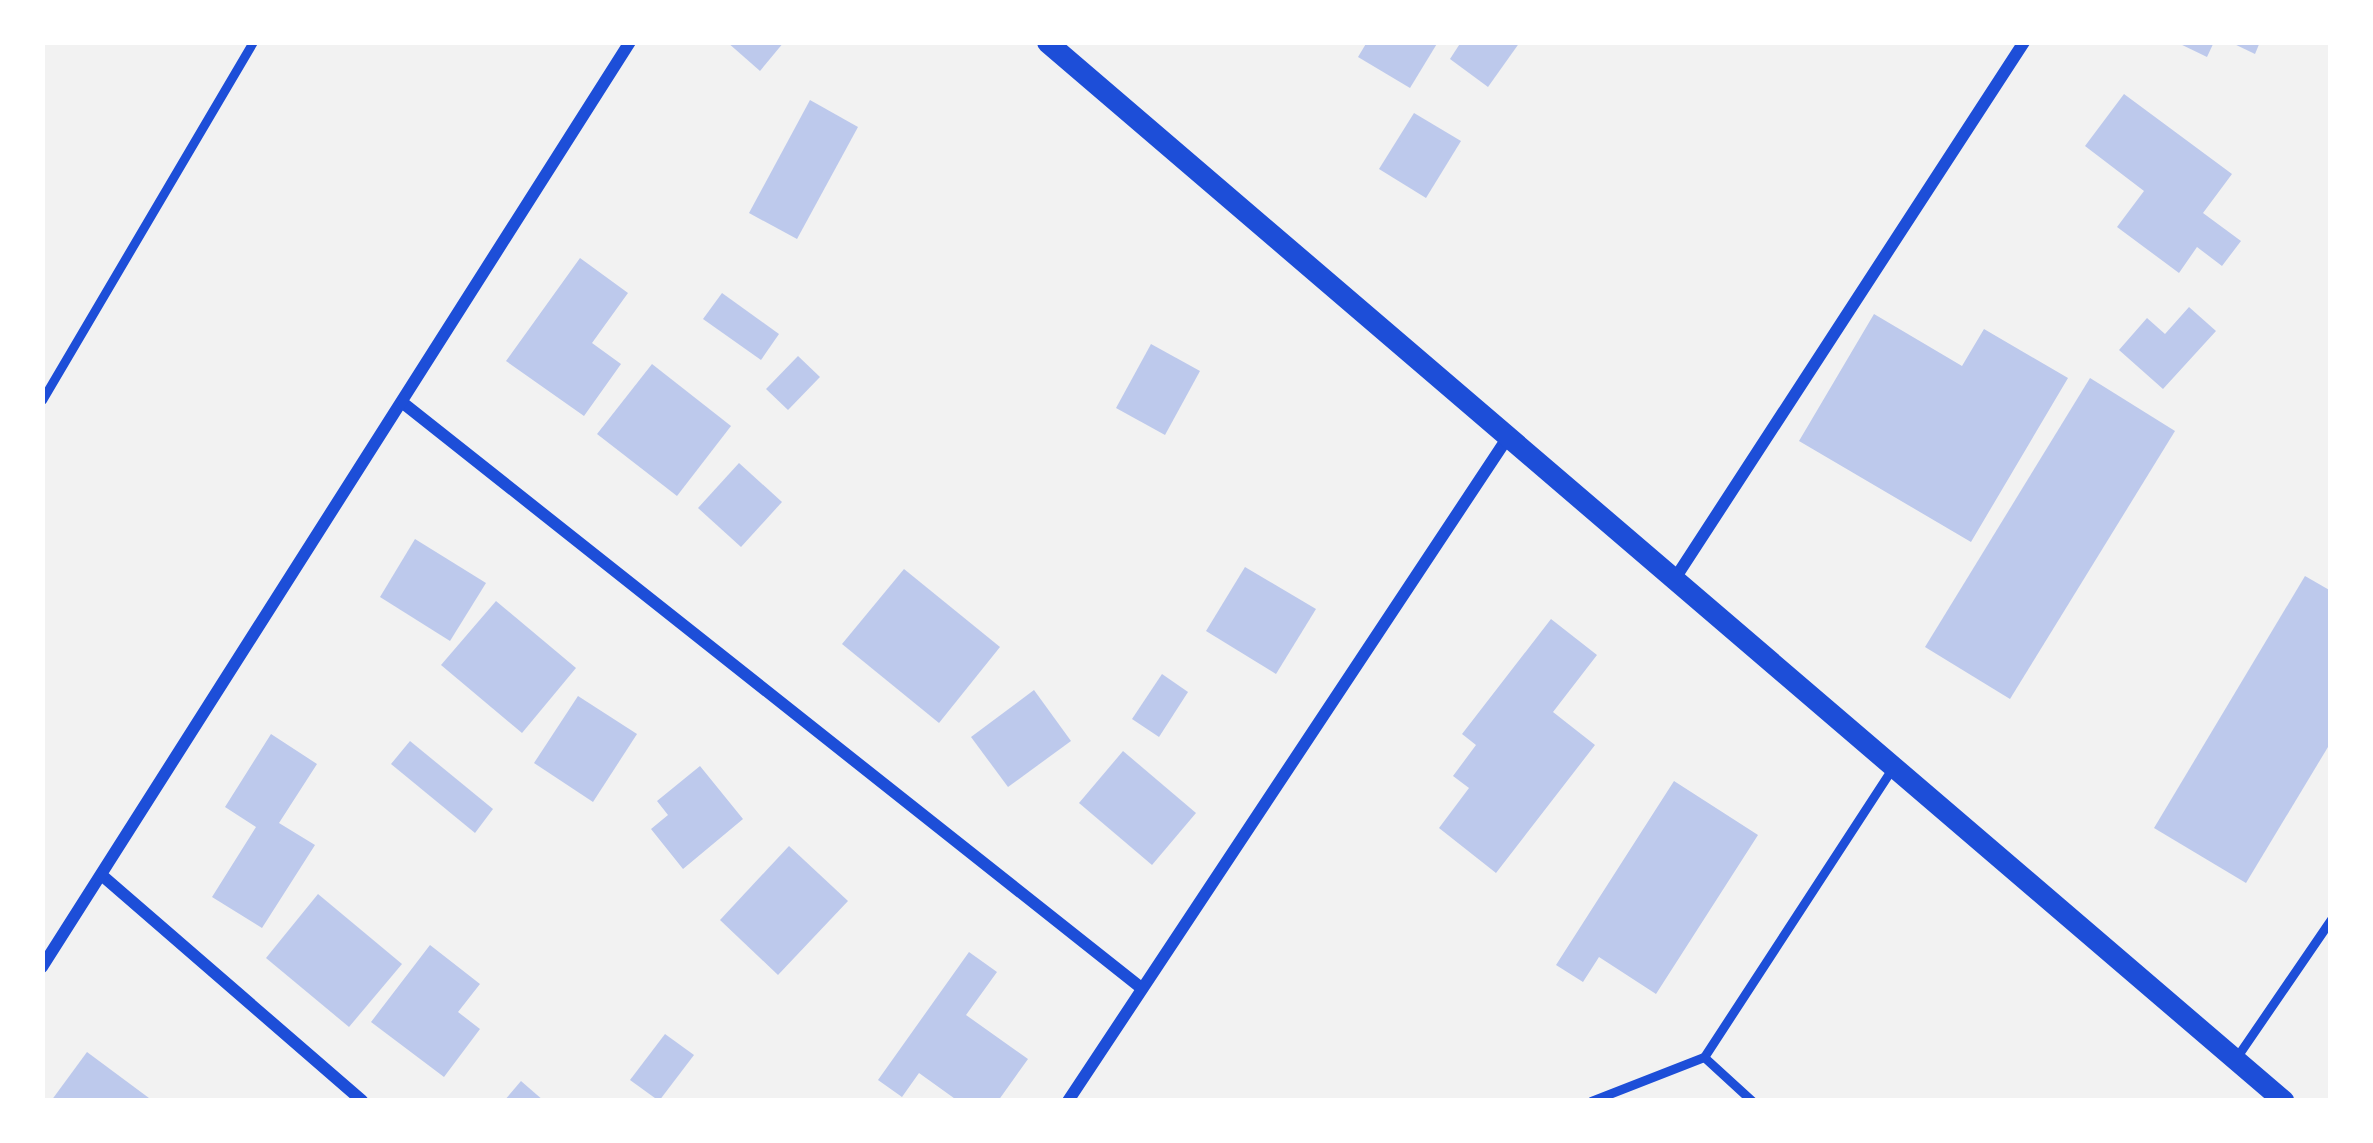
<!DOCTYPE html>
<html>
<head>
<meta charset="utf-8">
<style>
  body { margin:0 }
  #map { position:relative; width:2373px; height:1143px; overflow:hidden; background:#f2f2f2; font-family:"Archivo Narrow",sans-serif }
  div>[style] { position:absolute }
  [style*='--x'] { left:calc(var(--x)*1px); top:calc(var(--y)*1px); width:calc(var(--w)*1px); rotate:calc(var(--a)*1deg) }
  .building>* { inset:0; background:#bdc9ec }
  .service>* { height:9px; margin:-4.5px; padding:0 4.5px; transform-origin:4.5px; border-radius:4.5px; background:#1d4ed8 }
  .minor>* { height:12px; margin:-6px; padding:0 6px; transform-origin:6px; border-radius:6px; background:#1d4ed8 }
  .tertiary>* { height:21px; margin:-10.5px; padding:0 10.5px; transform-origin:10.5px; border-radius:10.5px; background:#1d4ed8 }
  span { translate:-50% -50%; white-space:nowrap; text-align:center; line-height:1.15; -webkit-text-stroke:12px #fff; paint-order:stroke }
  .frame { position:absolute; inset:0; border:45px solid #fff; pointer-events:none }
</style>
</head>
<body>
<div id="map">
  <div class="building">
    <i style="clip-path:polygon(727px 42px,784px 42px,760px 71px)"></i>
    <i style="clip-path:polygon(1367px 42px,1438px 42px,1410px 88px,1358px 57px)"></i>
    <i style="clip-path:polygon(1461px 42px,1520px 42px,1488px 87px,1450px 59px)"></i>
    <i style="clip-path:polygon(2176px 42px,2214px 42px,2207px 57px)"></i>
    <i style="clip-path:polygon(2230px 42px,2260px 42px,2255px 54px)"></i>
    <i style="clip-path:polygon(2124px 94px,2232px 174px,2203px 213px,2241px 241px,2222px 266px,2197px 247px,2179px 273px,2117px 227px,2144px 191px,2085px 146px)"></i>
    <i style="clip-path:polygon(810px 100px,858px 127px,797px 239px,749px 213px)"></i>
    <i style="clip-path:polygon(1414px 113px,1461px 141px,1426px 198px,1379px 169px)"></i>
    <i style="clip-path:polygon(580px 258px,628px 293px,592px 343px,621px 364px,584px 416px,506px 361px)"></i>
    <i style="clip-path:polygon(722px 293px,779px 334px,761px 360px,703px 319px)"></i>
    <i style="clip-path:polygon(2189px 307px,2216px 331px,2163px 389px,2119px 350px,2147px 318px,2165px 334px)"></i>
    <i style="clip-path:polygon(1874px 314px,1962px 366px,1984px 329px,2068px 378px,1971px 542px,1799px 441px)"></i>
    <i style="clip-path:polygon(1151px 344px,1200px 371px,1165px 435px,1116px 408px)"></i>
    <i style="clip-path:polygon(798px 356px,820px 377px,788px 410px,766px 389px)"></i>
    <i style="clip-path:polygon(652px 364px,731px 426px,677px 496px,597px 434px)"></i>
    <i style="clip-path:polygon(2090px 378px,2175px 431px,2010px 699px,1925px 647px)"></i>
    <i style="clip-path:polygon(739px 463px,782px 502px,741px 547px,698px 508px)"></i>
    <i style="clip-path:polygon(415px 539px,486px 583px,450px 641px,380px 597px)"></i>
    <i style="clip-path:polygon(1245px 567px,1316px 609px,1276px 674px,1206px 631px)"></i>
    <i style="clip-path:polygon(904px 569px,1000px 647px,939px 723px,842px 644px)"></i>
    <i style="clip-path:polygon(2305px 576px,2331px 591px,2331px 742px,2246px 883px,2154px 828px)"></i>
    <i style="clip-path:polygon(496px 601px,576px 668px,522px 733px,441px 665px)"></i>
    <i style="clip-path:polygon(1551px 619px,1597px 655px,1553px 712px,1595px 745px,1496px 873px,1439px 828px,1469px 788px,1453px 776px,1476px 745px,1462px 734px)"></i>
    <i style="clip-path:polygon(1162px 674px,1188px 692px,1159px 737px,1132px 719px)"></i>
    <i style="clip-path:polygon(1034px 690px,1071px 741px,1008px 787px,971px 737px)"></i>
    <i style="clip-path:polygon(578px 696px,637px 734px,593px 802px,534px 763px)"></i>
    <i style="clip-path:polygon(271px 734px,317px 764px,279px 823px,315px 845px,262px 928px,212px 897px,256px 827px,225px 807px)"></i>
    <i style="clip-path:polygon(410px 741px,493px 809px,475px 833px,391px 764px)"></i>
    <i style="clip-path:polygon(1123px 751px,1196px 813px,1152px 865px,1079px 803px)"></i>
    <i style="clip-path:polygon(700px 766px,743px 819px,683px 869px,651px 829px,668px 815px,657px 801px)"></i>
    <i style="clip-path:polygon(1674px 781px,1758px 835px,1656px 994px,1599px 957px,1583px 982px,1556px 965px)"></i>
    <i style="clip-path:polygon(789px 846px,848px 901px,778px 975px,720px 920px)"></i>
    <i style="clip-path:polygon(318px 894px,402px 964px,349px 1027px,266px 958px)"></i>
    <i style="clip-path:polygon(430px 945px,480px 984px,458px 1012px,480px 1029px,444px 1077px,371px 1022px)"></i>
    <i style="clip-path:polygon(969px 952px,997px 972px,966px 1015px,1028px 1059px,998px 1101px,958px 1101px,919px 1073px,902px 1097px,878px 1080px)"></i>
    <i style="clip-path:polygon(665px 1034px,694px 1055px,659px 1101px,630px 1080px)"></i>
    <i style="clip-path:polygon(87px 1052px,153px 1101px,51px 1101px)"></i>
    <i style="clip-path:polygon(521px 1081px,544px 1101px,504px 1101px)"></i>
  </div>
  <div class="service">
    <i style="--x:42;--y:400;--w:416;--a:-59.5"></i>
    <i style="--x:1704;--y:1057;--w:65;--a:42.5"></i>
    <i style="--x:2236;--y:1058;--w:168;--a:-55.6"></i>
    <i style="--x:1591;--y:1101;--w:121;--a:-21.3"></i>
    <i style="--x:1704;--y:1057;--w:346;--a:-56.9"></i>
  </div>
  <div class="minor">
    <i style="--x:403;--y:403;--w:940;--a:38.39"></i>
    <i style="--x:1674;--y:580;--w:642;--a:-56.95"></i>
    <i style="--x:105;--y:878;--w:340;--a:40.9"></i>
    <i style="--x:42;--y:967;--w:1096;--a:-57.56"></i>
    <i style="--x:1068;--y:1101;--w:797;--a:-56.47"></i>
  </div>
  <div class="tertiary">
    <i style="--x:1047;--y:42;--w:1628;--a:40.57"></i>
  </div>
  <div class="frame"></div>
</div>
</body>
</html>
